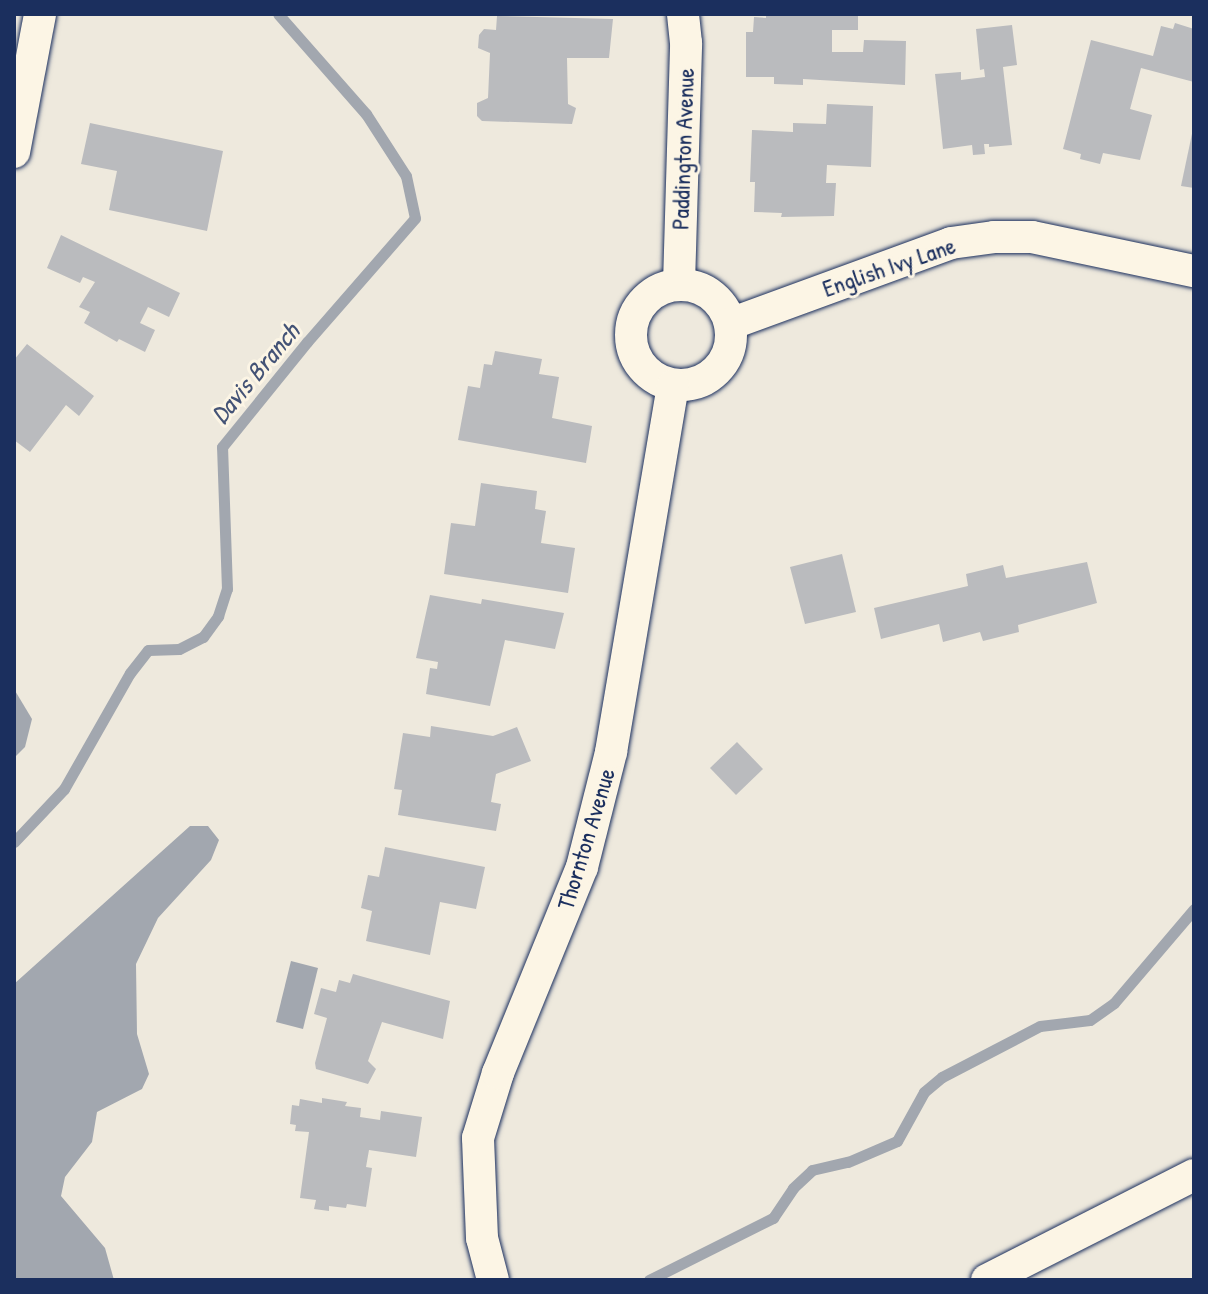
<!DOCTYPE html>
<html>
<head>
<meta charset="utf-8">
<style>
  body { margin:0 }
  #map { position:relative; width:1208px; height:1294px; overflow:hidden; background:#eee9dd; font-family:"Patrick Hand",sans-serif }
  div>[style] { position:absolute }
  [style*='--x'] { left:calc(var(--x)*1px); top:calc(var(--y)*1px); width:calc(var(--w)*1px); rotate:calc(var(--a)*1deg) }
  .water>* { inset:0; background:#a2a7af }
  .stream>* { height:11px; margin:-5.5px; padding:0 5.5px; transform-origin:5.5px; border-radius:5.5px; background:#a2a7af }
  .building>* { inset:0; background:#babbbe }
  .roads { filter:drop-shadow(0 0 2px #1b2f5e) drop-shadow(0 0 2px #1b2f5e) }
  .minor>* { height:32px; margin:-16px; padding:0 16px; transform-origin:16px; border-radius:16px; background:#fcf5e5 }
  .minor>.ring { margin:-16px; padding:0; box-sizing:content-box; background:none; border:32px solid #fcf5e5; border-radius:50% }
  span { translate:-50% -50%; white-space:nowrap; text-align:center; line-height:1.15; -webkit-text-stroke:6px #fcf5e5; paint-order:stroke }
  .street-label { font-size:24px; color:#1b2f5e }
  .water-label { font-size:26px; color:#445376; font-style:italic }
  .frame { position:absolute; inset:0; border:16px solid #1b2f5e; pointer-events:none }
</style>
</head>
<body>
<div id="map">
  <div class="water">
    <i style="clip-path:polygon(14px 689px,32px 719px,25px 747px,14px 758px)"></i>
    <i style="clip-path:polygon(190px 826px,208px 826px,219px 840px,211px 860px,158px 918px,136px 964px,137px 1034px,149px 1074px,142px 1089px,97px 1112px,92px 1142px,65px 1177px,61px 1196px,105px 1248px,114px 1280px,14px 1280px,14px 984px)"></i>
    <i style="clip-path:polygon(291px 961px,318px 968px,303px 1029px,276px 1022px)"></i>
  </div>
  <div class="stream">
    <i style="--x:14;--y:842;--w:73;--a:-46.7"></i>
    <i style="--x:64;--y:789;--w:133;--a:-60.4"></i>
    <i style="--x:130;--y:673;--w:29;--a:-52"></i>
    <i style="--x:148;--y:650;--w:31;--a:-2"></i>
    <i style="--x:179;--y:649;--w:27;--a:-27"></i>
    <i style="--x:203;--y:637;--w:26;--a:-54"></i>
    <i style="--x:218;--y:616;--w:28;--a:-72"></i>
    <i style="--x:227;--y:589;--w:142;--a:-92"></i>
    <i style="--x:222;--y:447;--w:135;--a:-51"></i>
    <i style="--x:307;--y:342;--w:164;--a:-48.9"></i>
    <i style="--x:415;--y:218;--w:43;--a:-102.1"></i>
    <i style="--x:406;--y:176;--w:74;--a:-122.8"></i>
    <i style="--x:366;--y:114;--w:133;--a:-131.3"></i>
    <i style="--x:649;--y:1280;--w:139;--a:-26.6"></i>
    <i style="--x:773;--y:1218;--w:36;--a:-56"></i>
    <i style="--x:793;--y:1188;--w:26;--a:-43"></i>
    <i style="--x:812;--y:1170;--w:37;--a:-13"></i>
    <i style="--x:848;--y:1162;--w:53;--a:-23.2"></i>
    <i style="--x:897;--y:1141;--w:56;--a:-61.1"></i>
    <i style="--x:924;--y:1092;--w:23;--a:-40"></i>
    <i style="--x:942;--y:1077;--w:110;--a:-27.5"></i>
    <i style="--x:1040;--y:1026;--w:50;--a:-6.8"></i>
    <i style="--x:1090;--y:1020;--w:29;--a:-35"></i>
    <i style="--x:1114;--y:1003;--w:123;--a:-49.6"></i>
  </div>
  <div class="building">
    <i style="clip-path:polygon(766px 14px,858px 14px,858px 30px,832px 30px,832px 52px,863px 52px,864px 40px,906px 41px,905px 85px,803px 79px,803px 85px,774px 84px,774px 77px,746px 77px,746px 32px,753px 32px,754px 17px,766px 18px)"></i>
    <i style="clip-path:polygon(497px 16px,613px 19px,609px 58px,567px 58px,568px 104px,576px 108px,572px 124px,482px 121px,477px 116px,477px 103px,488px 98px,490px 53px,478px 48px,479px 35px,484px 29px,496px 30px)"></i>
    <i style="clip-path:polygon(1175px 23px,1194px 29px,1194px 82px,1141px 68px,1130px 109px,1152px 115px,1140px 160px,1103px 153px,1100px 164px,1080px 159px,1081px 154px,1063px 149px,1091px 40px,1153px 56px,1161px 26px,1173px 29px)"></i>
    <i style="clip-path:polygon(1012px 25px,1017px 65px,1003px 67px,1012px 145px,989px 147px,989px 144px,984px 144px,985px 154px,973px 155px,972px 145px,943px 149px,935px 74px,961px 72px,961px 80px,985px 77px,984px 69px,980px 70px,976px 29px)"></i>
    <i style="clip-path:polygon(827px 104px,873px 106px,871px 167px,827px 165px,826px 183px,836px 183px,834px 216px,781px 217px,782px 213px,754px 212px,755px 182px,750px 182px,752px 130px,793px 132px,793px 123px,826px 124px)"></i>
    <i style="clip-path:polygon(90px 123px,223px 151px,207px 231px,109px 210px,117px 171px,81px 164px)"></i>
    <i style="clip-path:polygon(1193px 129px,1194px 129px,1194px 188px,1181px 186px)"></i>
    <i style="clip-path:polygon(61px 235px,180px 293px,169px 317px,148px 307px,140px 323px,155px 330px,145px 352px,119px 339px,117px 342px,84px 323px,90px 312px,79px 307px,95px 282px,83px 277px,80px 283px,47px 268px)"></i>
    <i style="clip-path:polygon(27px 344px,94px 396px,79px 416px,66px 405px,30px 452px,14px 440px,14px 360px)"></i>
    <i style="clip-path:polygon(495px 351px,542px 359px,539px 374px,559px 377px,552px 418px,592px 426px,586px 463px,458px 440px,468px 386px,480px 388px,484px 364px,492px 365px)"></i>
    <i style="clip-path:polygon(481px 483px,537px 491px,535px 509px,546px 511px,541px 543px,575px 548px,568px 593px,444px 574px,451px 523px,475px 526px)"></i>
    <i style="clip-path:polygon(842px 554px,856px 612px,805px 624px,790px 567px)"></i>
    <i style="clip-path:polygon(1087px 562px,1097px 603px,1018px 625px,1019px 632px,983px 641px,980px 632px,943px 642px,939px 624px,881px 639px,874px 608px,968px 586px,966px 574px,1003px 565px,1006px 578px)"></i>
    <i style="clip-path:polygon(430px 595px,481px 604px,482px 599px,564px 613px,555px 649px,505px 640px,490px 706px,426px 694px,430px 668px,437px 669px,438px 662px,416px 658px)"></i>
    <i style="clip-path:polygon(431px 726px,493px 736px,517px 727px,531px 761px,496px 774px,491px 802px,501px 804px,496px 831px,398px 815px,402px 790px,394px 789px,403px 733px,430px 737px)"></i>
    <i style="clip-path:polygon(737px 742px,763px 769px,736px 795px,710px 768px)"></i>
    <i style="clip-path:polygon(385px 847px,485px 867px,476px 909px,440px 902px,430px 955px,366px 941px,372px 911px,361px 908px,368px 875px,379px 877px)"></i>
    <i style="clip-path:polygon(353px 974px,450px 1001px,443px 1039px,382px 1022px,368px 1061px,376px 1069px,368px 1084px,316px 1069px,315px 1063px,327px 1018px,314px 1014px,321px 988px,336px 992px,339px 980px,350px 983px)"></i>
    <i style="clip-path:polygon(322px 1098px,347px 1102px,345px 1106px,361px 1108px,360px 1117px,380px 1120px,381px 1111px,422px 1117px,416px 1157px,369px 1150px,366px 1167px,372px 1168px,366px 1207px,347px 1204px,346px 1208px,329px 1206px,329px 1211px,314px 1209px,316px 1200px,300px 1198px,309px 1132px,295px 1131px,296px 1125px,290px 1124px,292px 1105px,299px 1106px,300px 1099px,322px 1103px)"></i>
  </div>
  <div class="roads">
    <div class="minor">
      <i style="--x:14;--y:152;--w:140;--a:-79.3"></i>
      <i style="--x:679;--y:284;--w:241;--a:-88.3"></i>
      <i style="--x:686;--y:43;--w:29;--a:-96"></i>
      <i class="ring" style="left:631px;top:285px;width:68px;height:68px"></i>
      <i style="--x:730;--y:324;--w:235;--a:-20.1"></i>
      <i style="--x:951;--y:243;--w:43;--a:-7.9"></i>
      <i style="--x:994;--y:237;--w:38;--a:0"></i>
      <i style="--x:1032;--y:237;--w:166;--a:11.9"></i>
      <i style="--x:493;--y:1280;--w:43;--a:-104.7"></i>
      <i style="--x:482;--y:1238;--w:100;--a:-92.3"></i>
      <i style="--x:478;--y:1138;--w:68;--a:-72.9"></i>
      <i style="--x:498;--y:1073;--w:222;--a:-67.8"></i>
      <i style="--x:582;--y:867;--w:119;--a:-75.8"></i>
      <i style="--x:611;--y:752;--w:372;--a:-80.4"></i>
      <i style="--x:987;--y:1280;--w:232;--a:-26.9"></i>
    </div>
  </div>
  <div class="street-label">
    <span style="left:683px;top:149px;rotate:-88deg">Paddington Avenue</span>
    <span style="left:889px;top:267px;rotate:-19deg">English Ivy Lane</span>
    <span style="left:586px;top:839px;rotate:-73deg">Thornton Avenue</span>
  </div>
  <div class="water-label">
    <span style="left:255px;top:373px;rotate:-50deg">Davis Branch</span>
  </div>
  <div class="frame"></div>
</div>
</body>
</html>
